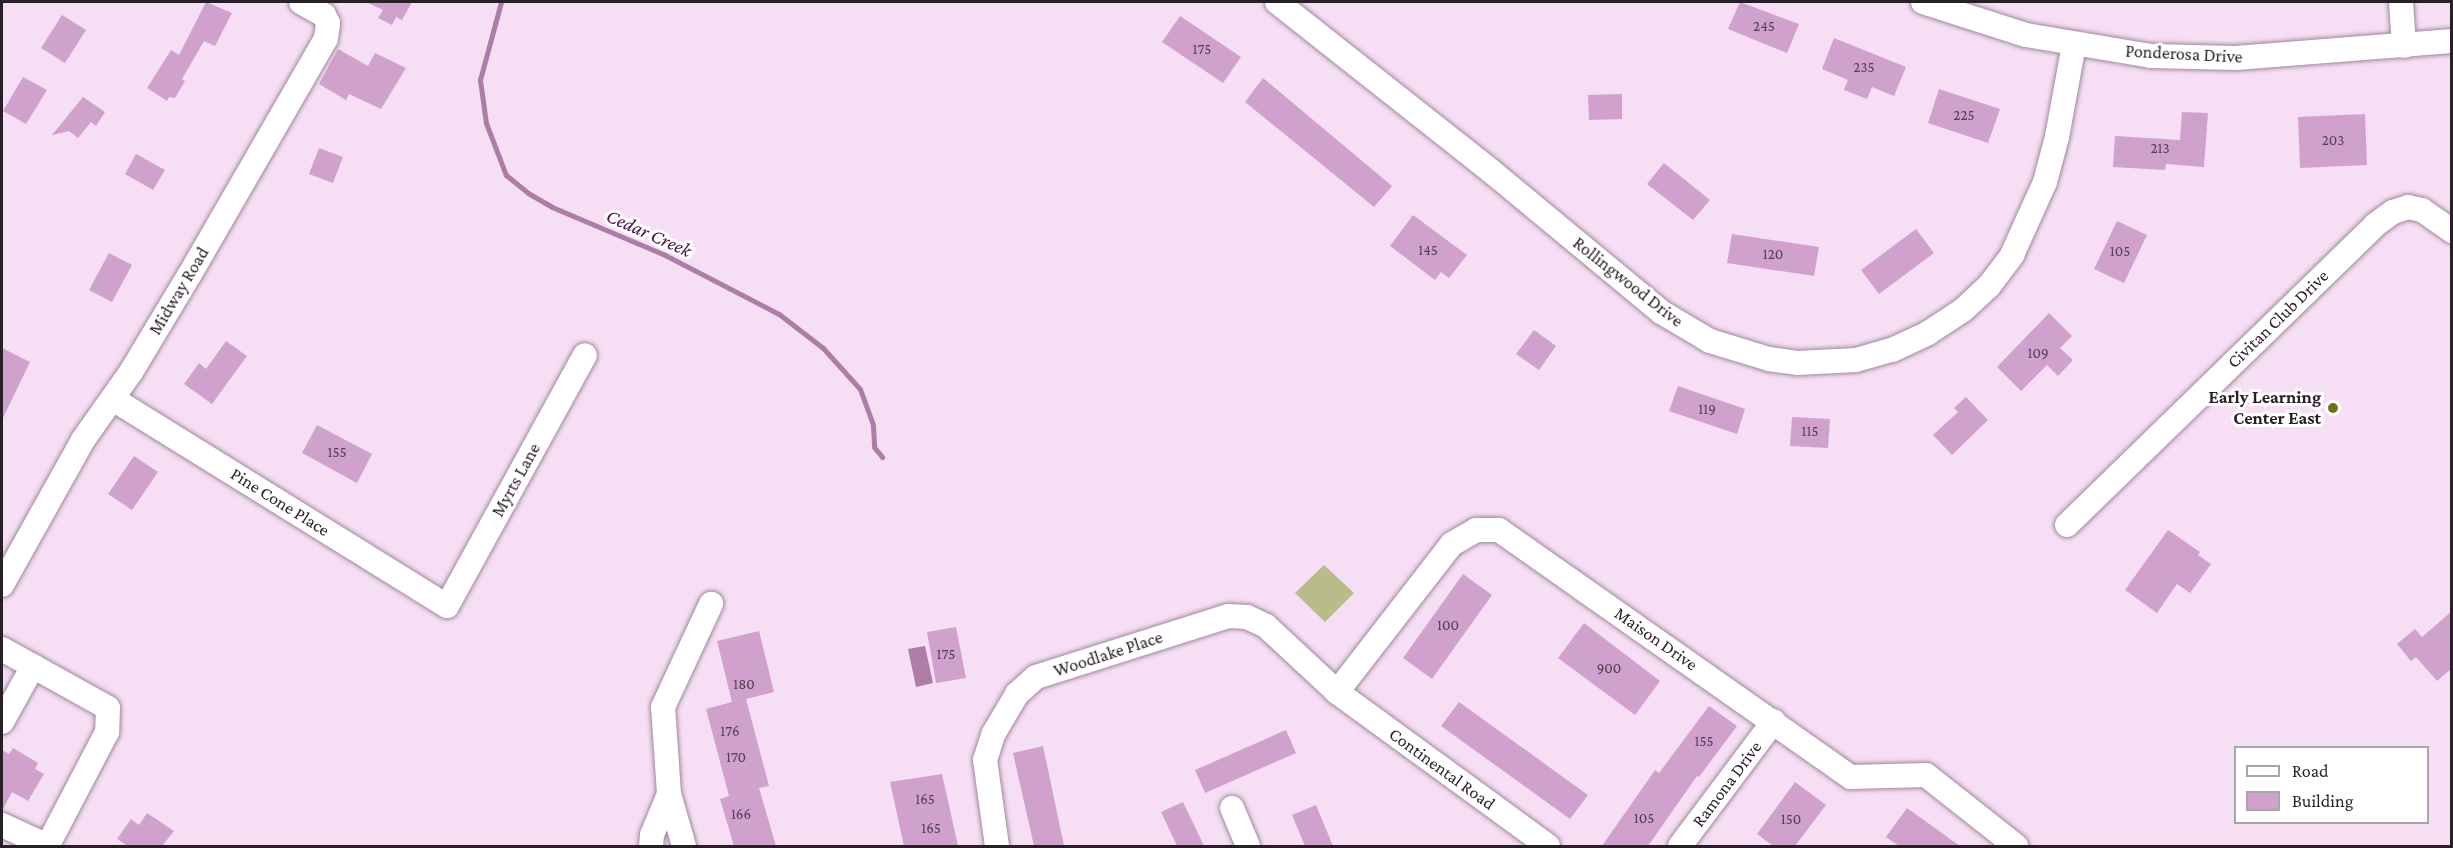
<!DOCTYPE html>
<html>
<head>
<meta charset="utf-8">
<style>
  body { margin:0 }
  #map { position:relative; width:2453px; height:848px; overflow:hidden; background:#f6def4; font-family:"Crimson Pro",serif }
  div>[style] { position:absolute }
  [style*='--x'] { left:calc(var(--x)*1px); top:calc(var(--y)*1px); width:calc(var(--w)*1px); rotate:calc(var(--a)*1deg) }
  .green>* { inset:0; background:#b8bb8a }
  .water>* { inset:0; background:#ab7da7 }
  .stream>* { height:5px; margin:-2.5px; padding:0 2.5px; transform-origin:2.5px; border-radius:2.5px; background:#ab7da7 }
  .building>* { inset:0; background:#d0a1cd }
  .roads { filter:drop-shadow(0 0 2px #9f899d) drop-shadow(0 0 2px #9f899d) }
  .minor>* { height:24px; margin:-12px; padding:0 12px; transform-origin:12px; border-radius:12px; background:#fff }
  .dots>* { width:16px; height:16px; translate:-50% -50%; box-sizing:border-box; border:3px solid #fff; border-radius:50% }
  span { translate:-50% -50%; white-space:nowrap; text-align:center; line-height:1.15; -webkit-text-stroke:6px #fff; paint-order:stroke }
  .number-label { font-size:15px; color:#524050 }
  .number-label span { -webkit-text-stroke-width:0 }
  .street-label { font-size:18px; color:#281f27 }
  .poi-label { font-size:18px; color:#281f27; font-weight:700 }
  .right { translate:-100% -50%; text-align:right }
  .water-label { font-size:20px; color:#4b1349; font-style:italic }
  .frame { position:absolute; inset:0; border:3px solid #281f27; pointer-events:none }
  .legend { position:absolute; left:2234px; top:746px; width:195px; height:78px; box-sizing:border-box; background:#fff; border:2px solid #a9a5a9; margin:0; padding:8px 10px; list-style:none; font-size:18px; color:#281f27 }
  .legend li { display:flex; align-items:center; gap:12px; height:30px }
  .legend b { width:30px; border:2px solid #a9a5a9 }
</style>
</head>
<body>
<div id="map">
  <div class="green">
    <i style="clip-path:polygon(1324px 565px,1354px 593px,1325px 622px,1295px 593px)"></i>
  </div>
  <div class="water">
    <i style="clip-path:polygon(925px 646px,933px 683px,916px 687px,908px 649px)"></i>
  </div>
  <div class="stream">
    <i style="--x:501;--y:2;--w:81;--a:105.1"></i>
    <i style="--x:480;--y:80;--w:43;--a:82.1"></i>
    <i style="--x:486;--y:123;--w:56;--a:69"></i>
    <i style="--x:506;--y:175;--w:28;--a:39"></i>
    <i style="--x:528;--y:193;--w:28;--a:30"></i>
    <i style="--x:552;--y:207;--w:123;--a:23"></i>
    <i style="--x:665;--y:255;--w:128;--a:27.4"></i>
    <i style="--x:779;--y:314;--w:56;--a:37.7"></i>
    <i style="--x:823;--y:348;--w:55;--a:47.9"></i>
    <i style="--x:860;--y:389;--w:38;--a:70"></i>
    <i style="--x:873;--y:425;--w:22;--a:87"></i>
    <i style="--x:874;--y:447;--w:13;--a:51"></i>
  </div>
  <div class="building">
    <i style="clip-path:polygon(206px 2px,232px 13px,215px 46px,204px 41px,182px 79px,185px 81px,175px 98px,169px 97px,167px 101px,147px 88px,171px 50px,179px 55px)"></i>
    <i style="clip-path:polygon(366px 2px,412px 2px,402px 20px,396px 17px,392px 25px,378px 18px,383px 10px)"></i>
    <i style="clip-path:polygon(1740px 2px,1799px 24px,1787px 53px,1728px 29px)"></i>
    <i style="clip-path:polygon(62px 15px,86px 30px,65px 63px,41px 48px)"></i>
    <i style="clip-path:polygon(1180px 16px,1241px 57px,1223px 83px,1162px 42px)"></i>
    <i style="clip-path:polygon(1834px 38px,1906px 67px,1894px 96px,1872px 87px,1867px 99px,1844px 90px,1848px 80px,1822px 69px)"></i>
    <i style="clip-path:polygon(338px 49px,368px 66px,375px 53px,406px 68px,381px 109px,349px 94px,346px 100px,319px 84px)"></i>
    <i style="clip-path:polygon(23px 77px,47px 90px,26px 124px,3px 111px)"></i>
    <i style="clip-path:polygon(1263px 78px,1392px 186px,1374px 207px,1245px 102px)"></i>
    <i style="clip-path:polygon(1939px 89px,2000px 109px,1988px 143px,1928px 123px)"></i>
    <i style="clip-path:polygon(1622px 94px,1622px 119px,1589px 120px,1588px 95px)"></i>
    <i style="clip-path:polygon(83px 97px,105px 112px,96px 126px,91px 122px,78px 138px,69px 131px,52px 135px)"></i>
    <i style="clip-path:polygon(2182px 112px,2208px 113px,2204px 167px,2166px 164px,2165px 170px,2113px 167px,2115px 136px,2180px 140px)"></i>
    <i style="clip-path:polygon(2365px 114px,2367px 165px,2300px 168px,2298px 117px)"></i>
    <i style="clip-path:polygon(319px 148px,343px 157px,333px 183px,309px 174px)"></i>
    <i style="clip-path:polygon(136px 154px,165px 170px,153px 190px,125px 174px)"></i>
    <i style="clip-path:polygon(1664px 163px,1710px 200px,1693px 220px,1647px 184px)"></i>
    <i style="clip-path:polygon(1413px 215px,1467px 255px,1449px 278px,1441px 272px,1435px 280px,1390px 246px)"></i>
    <i style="clip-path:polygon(2117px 221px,2147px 235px,2124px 283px,2094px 269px)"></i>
    <i style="clip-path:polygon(1916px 229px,1934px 253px,1879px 294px,1861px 270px)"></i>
    <i style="clip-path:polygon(1732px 234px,1819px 247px,1814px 276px,1727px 263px)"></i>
    <i style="clip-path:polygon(109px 253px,132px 265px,112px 302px,89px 290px)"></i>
    <i style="clip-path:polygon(2049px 313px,2072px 336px,2060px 348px,2073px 360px,2058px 376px,2047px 365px,2021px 391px,1997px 367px)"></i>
    <i style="clip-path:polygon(1534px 330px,1556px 346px,1539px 370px,1516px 354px)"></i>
    <i style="clip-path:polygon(226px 341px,247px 356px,212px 404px,184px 384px,199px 363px,206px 369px)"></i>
    <i style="clip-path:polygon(2px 348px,30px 362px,2px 420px)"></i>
    <i style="clip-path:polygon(1678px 386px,1745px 409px,1737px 434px,1669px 411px)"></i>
    <i style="clip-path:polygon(1966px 397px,1988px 420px,1952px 455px,1933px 435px,1958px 412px,1954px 408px)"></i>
    <i style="clip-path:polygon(1792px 417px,1830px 419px,1828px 448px,1790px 446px)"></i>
    <i style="clip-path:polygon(317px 425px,372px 454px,357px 483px,302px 453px)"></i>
    <i style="clip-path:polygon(134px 456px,158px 472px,132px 510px,108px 494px)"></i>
    <i style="clip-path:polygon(2168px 530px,2200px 552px,2198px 555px,2211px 564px,2190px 593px,2177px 584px,2157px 613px,2125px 590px)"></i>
    <i style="clip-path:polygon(1463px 574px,1492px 595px,1432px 679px,1403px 658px)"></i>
    <i style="clip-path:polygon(2451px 612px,2451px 669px,2437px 681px,2416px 657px,2411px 661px,2397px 644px,2415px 629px,2422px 637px)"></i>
    <i style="clip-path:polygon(1584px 623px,1660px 681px,1635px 715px,1558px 658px)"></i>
    <i style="clip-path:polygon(956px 627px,966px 678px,936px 683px,927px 632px)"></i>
    <i style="clip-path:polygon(759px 631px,774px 692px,746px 699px,769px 786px,759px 788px,776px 846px,734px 846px,720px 799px,729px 796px,706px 709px,732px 702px,717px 641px)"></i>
    <i style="clip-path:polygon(1459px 702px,1588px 795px,1570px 819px,1441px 726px)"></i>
    <i style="clip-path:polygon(1709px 706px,1737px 726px,1699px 777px,1697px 776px,1648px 846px,1602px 846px,1655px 770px,1659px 773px)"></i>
    <i style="clip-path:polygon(1286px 730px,1296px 753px,1205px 793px,1195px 770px)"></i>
    <i style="clip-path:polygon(1043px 746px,1064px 846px,1034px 846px,1013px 753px)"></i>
    <i style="clip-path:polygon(13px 748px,38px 763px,35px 769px,44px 774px,28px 801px,12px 792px,2px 811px,2px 750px,9px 754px)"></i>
    <i style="clip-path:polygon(942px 774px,958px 846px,904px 846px,890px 782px)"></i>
    <i style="clip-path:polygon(1795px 782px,1826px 805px,1795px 846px,1773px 846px,1757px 834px)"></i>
    <i style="clip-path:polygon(1183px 802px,1204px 846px,1177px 846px,1161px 812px)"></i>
    <i style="clip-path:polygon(1316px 805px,1333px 846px,1305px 846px,1292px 815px)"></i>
    <i style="clip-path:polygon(1907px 808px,1960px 846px,1899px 846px,1886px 837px)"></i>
    <i style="clip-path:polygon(147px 813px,174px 831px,162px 846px,128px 846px,117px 839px,131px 819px,139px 825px)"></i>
  </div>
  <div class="roads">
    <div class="minor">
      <i style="--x:1277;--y:2;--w:274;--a:38.3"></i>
      <i style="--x:1492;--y:172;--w:219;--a:39.6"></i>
      <i style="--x:1661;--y:312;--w:57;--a:30.6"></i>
      <i style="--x:1710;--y:341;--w:62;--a:17"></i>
      <i style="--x:1769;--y:359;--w:28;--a:8"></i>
      <i style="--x:1797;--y:363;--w:59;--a:-2.9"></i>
      <i style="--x:1856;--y:360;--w:37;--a:-16"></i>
      <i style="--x:1892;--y:350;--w:40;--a:-25"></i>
      <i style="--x:1928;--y:333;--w:42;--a:-33.3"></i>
      <i style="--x:1963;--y:310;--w:35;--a:-43"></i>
      <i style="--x:1989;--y:286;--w:39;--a:-53"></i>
      <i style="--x:2012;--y:255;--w:80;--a:-65.7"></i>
      <i style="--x:2045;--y:182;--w:47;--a:-75.1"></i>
      <i style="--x:2057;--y:137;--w:95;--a:-79.6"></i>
      <i style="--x:1923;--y:2;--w:108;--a:17.8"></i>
      <i style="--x:2026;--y:35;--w:127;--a:9.5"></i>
      <i style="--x:2151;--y:56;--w:85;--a:1.3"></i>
      <i style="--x:2236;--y:58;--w:217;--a:-4.5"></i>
      <i style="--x:2401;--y:2;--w:44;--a:86.1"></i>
      <i style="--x:113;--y:399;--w:393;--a:31.8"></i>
      <i style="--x:447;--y:606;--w:286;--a:-61.2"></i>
      <i style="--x:2067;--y:525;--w:430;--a:-44.2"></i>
      <i style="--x:2375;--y:225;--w:22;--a:-36"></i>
      <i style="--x:2393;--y:212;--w:16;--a:-18"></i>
      <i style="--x:2408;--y:207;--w:14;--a:12"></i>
      <i style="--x:2422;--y:210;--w:37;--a:35"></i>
      <i style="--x:2;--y:585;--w:166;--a:-60.8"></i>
      <i style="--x:83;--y:440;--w:83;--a:-54.8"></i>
      <i style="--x:131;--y:372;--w:114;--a:-59"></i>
      <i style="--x:190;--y:274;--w:272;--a:-60"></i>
      <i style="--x:326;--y:38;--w:15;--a:-82"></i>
      <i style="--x:328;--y:23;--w:9;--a:-117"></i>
      <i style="--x:324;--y:15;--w:26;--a:-151"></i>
      <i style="--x:2;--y:649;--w:121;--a:29.1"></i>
      <i style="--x:108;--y:708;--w:24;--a:92"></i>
      <i style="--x:107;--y:732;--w:125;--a:117.6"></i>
      <i style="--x:49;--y:843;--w:10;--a:-174"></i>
      <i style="--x:39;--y:842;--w:41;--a:-155.3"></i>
      <i style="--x:1337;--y:692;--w:187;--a:-52.2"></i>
      <i style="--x:1452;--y:544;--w:28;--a:-30"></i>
      <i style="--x:1476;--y:530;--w:23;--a:0"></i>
      <i style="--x:1499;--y:530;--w:430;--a:35.1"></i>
      <i style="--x:1851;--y:777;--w:75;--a:-1.5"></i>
      <i style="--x:1926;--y:775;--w:115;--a:38.3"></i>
      <i style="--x:2;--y:722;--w:64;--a:-61"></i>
      <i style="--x:1232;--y:808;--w:41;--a:67.2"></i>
      <i style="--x:651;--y:846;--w:11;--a:-85"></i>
      <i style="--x:652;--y:835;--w:44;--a:-67.5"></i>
      <i style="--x:684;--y:846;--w:54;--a:-106.1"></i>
      <i style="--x:669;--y:794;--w:87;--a:-93.9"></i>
      <i style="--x:663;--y:707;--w:114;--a:-65"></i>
      <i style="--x:997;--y:846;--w:87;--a:-97.9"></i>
      <i style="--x:985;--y:760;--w:28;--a:-72"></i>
      <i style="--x:994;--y:733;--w:45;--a:-59.5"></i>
      <i style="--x:1017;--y:694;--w:25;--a:-42"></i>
      <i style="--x:1036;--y:677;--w:201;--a:-17.6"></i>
      <i style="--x:1228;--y:616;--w:19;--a:3"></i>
      <i style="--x:1247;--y:617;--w:21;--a:25"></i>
      <i style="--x:1266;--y:626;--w:97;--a:42.9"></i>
      <i style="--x:1337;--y:692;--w:261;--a:36.1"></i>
      <i style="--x:1680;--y:846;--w:156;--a:-53.1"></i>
    </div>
  </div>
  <div class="dots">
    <i style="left:2333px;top:408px;background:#717217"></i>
  </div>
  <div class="number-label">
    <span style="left:1764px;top:27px">245</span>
    <span style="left:1202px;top:50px">175</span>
    <span style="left:1864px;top:68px">235</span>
    <span style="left:1964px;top:116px">225</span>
    <span style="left:2333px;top:141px">203</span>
    <span style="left:2160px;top:149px">213</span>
    <span style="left:1428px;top:251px">145</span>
    <span style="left:2120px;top:252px">105</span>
    <span style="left:1773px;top:255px">120</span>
    <span style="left:2038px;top:354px">109</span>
    <span style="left:1707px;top:410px">119</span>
    <span style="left:1810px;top:432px">115</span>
    <span style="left:337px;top:453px">155</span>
    <span style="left:1448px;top:626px">100</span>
    <span style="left:946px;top:655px">175</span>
    <span style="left:1609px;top:669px">900</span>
    <span style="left:744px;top:685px">180</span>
    <span style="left:730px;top:732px">176</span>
    <span style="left:1704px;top:742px">155</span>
    <span style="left:736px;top:758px">170</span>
    <span style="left:925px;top:800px">165</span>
    <span style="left:741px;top:815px">166</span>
    <span style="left:1644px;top:819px">105</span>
    <span style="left:1791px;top:820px">150</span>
    <span style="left:931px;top:829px">165</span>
  </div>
  <div class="street-label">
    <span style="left:2184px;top:54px;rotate:3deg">Ponderosa Drive</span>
    <span style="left:1628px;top:282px;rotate:38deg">Rollingwood Drive</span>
    <span style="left:179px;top:291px;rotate:-59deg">Midway Road</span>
    <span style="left:2278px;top:319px;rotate:-44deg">Civitan Club Drive</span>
    <span style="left:516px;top:480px;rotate:-61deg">Myrts Lane</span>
    <span style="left:280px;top:502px;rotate:32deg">Pine Cone Place</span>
    <span style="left:1656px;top:639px;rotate:35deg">Maison Drive</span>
    <span style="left:1108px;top:654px;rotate:-18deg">Woodlake Place</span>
    <span style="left:1442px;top:769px;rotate:36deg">Continental Road</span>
    <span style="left:1727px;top:784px;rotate:-53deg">Ramona Drive</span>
  </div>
  <div class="poi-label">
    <span class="right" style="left:2321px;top:408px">Early Learning<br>Center East</span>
  </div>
  <div class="water-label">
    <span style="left:649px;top:233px;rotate:24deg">Cedar Creek</span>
  </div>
  <div class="frame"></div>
  <ul class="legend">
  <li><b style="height:8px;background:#fff"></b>Road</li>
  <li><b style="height:16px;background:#d0a1cd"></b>Building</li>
  </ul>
</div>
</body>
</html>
